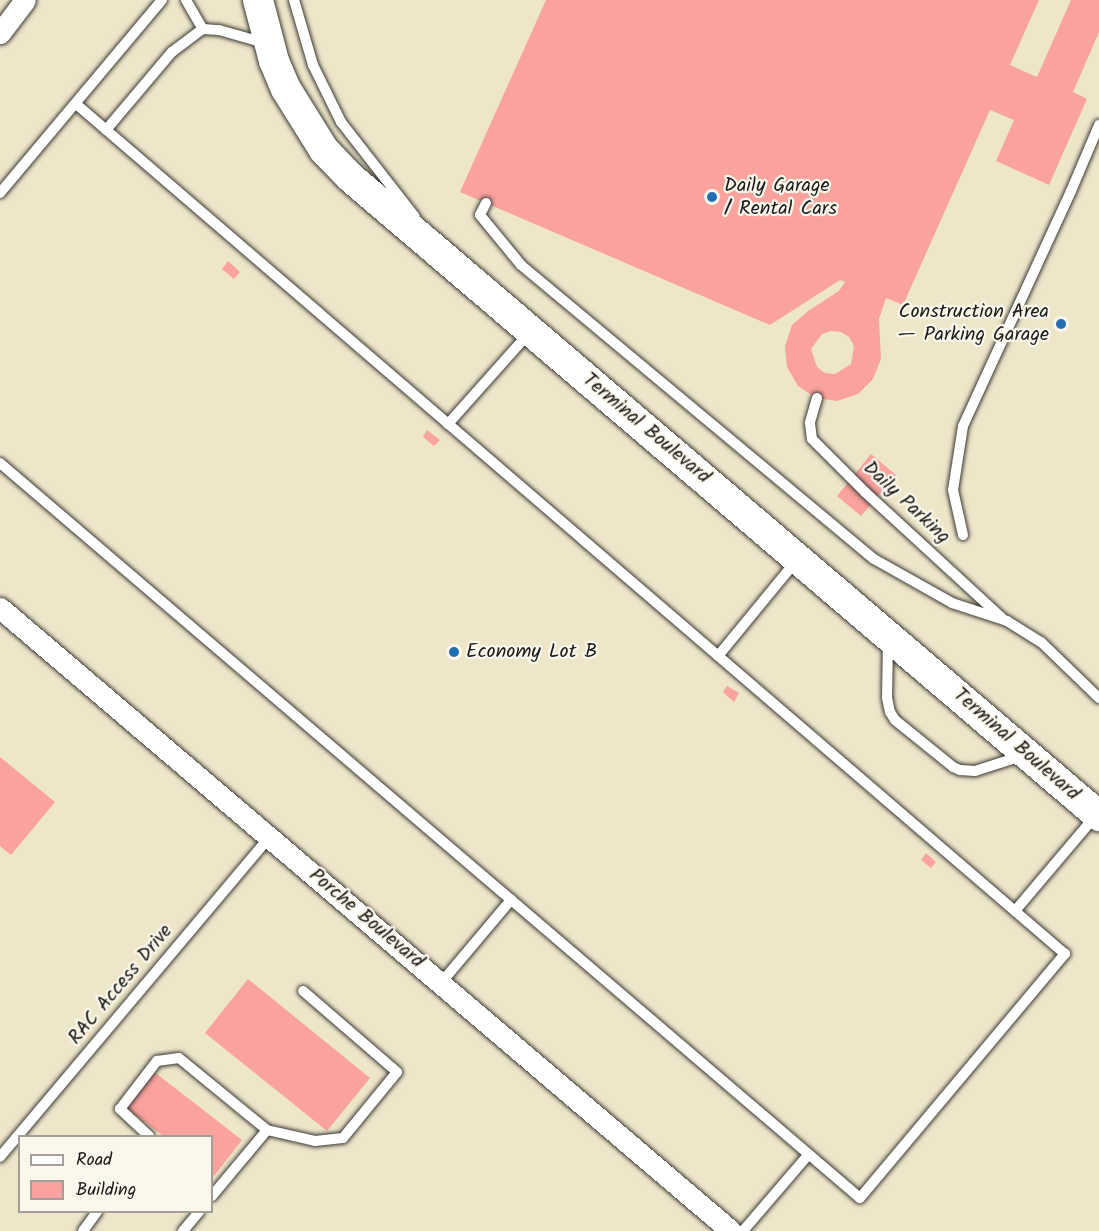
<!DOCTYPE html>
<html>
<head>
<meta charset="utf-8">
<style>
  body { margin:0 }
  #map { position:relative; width:1099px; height:1231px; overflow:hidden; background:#eee6c9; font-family:Kalam,sans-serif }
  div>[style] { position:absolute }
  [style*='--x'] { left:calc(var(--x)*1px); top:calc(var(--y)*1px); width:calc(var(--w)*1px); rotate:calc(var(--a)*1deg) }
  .building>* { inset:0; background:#faa29d }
  .roads { filter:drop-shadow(0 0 2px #3c3a36) drop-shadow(0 0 2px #3c3a36) }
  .lane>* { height:10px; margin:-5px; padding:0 5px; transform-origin:5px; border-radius:5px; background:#fff }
  .street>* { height:21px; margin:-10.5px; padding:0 10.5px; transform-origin:10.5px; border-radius:10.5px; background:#fff }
  .secondary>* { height:30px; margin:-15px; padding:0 15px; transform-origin:15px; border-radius:15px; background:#fff }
  .dots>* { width:16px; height:16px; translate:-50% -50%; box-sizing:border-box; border:3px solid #fbf7ec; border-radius:50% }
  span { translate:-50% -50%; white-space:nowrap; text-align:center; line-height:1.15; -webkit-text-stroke:4.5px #fbf7ec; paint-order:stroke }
  .poi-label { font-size:20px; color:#1c1c1c }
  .left { translate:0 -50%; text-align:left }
  .right { translate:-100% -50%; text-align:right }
  .street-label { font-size:20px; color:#1c1c1c }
  .legend { position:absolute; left:18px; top:1135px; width:195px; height:78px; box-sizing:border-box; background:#fbf7ec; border:2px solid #a29f99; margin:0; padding:8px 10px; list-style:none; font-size:18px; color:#1c1c1c }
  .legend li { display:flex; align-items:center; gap:12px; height:30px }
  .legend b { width:30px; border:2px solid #a29f99 }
</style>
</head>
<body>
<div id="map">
  <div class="building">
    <i style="clip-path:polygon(evenodd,546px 0,1039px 0,1010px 65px,1037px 77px,1071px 0,1099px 0,1099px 32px,1073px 92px,1087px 99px,1049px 185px,996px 161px,1014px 120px,990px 110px,903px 305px,886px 298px,879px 319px,881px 359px,873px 379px,858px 394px,837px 401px,816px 398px,798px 386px,787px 367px,785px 346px,792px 325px,808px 311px,839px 291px,845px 282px,840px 280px,770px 325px,460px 192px,546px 0,831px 331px,841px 332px,849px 337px,854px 346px,851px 364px,835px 374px,825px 373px,817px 367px,811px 349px,822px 334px,831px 331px)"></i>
    <i style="clip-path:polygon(228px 261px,240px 272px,234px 279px,222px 269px)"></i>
    <i style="clip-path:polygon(427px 430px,440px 440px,434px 446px,423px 437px)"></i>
    <i style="clip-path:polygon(871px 454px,896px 475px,861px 516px,837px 496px)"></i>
    <i style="clip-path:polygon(727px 686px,739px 693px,734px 702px,723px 692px)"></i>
    <i style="clip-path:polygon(0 757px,55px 802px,11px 855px,0 846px)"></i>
    <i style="clip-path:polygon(926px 853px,936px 862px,931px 868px,921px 860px)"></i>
    <i style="clip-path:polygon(248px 979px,370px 1078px,327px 1131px,205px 1033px)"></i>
    <i style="clip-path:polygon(153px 1071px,242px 1140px,214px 1176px,212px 1174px,212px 1136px,163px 1136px,125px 1107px)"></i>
  </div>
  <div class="roads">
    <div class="lane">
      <i style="--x:186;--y:0;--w:34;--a:60"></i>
      <i style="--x:294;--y:0;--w:68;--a:73.7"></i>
      <i style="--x:313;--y:65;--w:64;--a:63.8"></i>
      <i style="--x:341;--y:122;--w:120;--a:52.1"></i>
      <i style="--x:106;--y:130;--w:102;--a:-49.8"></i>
      <i style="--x:172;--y:52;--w:39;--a:-37"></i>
      <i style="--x:203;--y:29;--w:16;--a:4"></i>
      <i style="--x:219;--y:30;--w:48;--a:15.8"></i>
      <i style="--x:0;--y:193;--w:252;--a:-50"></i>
      <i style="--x:486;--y:203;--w:13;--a:117"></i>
      <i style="--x:480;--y:215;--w:65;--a:50.6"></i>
      <i style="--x:521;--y:265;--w:459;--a:39.8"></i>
      <i style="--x:874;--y:559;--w:90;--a:29.4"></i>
      <i style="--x:952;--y:603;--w:58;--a:18.1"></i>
      <i style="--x:1007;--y:621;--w:40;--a:32"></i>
      <i style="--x:1041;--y:642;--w:81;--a:44"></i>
      <i style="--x:817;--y:398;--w:26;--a:106"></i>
      <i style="--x:810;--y:423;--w:16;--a:83"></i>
      <i style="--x:812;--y:439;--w:75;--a:45"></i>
      <i style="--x:865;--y:492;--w:186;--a:42.6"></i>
      <i style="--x:448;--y:424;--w:122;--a:-48.3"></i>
      <i style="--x:0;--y:463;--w:1131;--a:40.52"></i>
      <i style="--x:860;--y:1198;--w:319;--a:-50"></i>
      <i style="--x:1065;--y:954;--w:1304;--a:-139.32"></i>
      <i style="--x:963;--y:535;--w:46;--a:-102.5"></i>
      <i style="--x:953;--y:490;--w:65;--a:-81.1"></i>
      <i style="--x:963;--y:426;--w:259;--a:-65.3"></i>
      <i style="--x:1071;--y:191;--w:72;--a:-67"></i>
      <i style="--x:888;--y:641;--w:57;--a:91"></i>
      <i style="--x:887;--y:698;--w:14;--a:78"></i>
      <i style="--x:890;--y:712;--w:9;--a:58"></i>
      <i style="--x:895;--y:720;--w:75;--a:39"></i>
      <i style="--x:953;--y:767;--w:8;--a:23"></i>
      <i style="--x:960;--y:770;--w:15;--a:4"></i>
      <i style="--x:975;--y:771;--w:49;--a:-17.7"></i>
      <i style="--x:718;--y:656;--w:123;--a:-50.6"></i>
      <i style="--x:1015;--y:911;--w:126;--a:-49.8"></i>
      <i style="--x:441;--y:983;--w:109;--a:-49.9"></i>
      <i style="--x:267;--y:1130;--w:49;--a:12.9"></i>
      <i style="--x:315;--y:1141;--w:28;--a:-6"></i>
      <i style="--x:343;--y:1138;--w:85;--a:-50.7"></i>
      <i style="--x:397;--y:1072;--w:124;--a:-139.2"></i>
      <i style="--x:149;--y:1136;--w:40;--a:-137"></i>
      <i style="--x:120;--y:1109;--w:61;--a:-52.4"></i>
      <i style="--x:157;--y:1061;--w:22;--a:-8"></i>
      <i style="--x:179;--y:1058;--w:114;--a:39.3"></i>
      <i style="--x:267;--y:1130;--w:86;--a:129.8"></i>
      <i style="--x:0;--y:1157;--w:418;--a:-49.9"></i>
      <i style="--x:83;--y:1231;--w:24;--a:-54"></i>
      <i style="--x:183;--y:1231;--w:25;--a:-50"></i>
      <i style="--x:743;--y:1231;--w:101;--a:-49.4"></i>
    </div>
    <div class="street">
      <i style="--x:0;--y:33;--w:41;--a:-52.9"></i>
      <i style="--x:0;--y:608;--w:960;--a:40.44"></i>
    </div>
    <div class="secondary">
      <i style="--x:258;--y:0;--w:63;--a:75.3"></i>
      <i style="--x:274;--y:61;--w:30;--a:67"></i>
      <i style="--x:286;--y:89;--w:72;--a:58.1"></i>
      <i style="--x:324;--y:150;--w:37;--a:46"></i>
      <i style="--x:350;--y:177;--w:985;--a:40.47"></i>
    </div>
  </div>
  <div class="dots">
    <i style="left:712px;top:197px;background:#1f6fb2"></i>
    <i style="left:1061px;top:324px;background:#1f6fb2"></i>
    <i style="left:454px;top:652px;background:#1f6fb2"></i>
  </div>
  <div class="poi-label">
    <span class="left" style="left:724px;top:198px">Daily Garage<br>/ Rental Cars</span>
    <span class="right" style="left:1049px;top:324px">Construction Area<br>— Parking Garage</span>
    <span class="left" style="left:466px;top:652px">Economy Lot B</span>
  </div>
  <div class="street-label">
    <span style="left:646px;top:429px;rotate:40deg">Terminal Boulevard</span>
    <span style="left:906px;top:503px;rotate:43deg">Daily Parking</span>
    <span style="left:1016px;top:745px;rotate:41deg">Terminal Boulevard</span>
    <span style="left:366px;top:919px;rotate:40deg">Porche Boulevard</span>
    <span style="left:121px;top:985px;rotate:-50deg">RAC Access Drive</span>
  </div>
  <ul class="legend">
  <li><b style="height:8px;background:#fff"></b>Road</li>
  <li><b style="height:16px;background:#faa29d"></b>Building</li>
  </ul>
</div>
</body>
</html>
